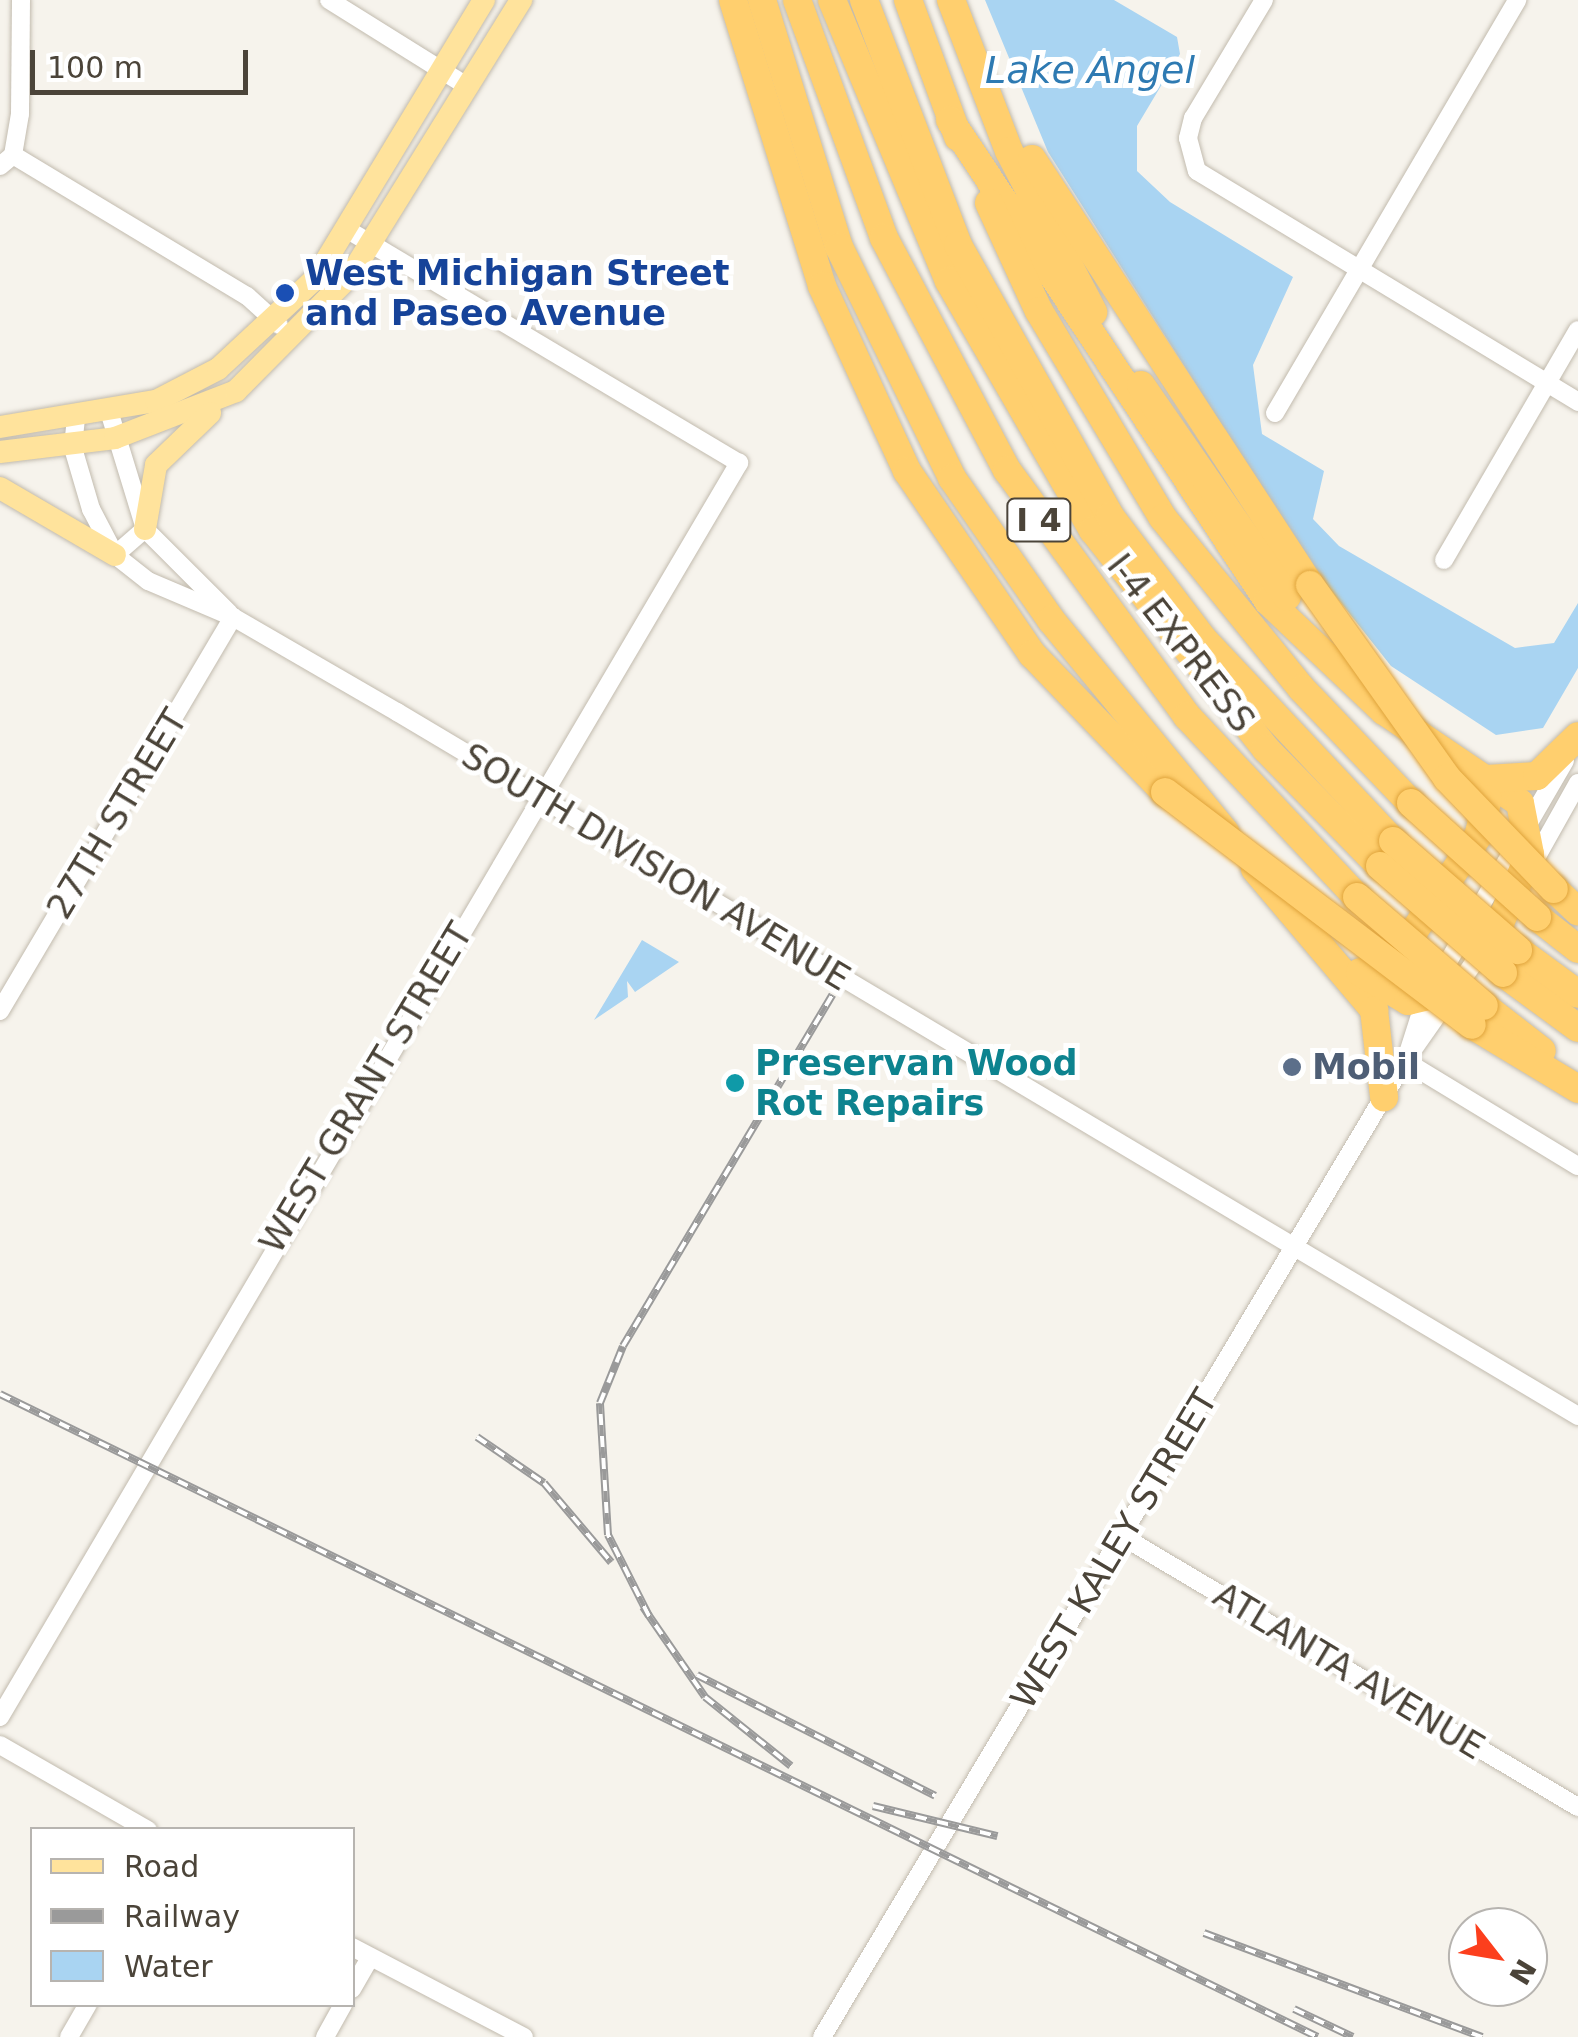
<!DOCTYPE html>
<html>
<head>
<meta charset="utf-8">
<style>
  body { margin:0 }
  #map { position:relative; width:1578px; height:2037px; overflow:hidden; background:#f6f3ec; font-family:"DejaVu Sans",sans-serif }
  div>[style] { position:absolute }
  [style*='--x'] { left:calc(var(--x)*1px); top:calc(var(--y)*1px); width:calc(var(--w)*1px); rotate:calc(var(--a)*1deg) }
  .water>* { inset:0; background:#a9d4f2 }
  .roads { filter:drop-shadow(0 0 2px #c2bbae) drop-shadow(0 0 2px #c2bbae) }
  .minor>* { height:18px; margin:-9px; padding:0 9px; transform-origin:9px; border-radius:9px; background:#fff }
  .major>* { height:22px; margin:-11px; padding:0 11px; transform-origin:11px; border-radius:11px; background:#ffe39c }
  .highway>* { height:28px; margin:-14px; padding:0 14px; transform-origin:14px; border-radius:14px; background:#ffcf6e }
  .rail>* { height:8px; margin-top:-4px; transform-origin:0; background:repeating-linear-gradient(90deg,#fff 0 11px,#9a9a9a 0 22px); box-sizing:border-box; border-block:2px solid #9a9a9a }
  .bridges { filter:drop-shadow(0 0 2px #e0a43c) drop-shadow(0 0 2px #e0a43c) }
  .highway-bridge>* { height:28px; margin:-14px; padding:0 14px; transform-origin:14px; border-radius:14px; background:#ffcf6e }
  .dots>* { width:28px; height:28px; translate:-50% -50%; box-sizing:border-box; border:5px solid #fff; border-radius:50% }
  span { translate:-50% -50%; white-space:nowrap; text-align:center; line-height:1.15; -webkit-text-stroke:10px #fff; paint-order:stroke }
  .shield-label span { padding:2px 8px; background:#fff; border:2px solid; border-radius:8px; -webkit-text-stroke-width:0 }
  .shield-label { font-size:32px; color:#4b4439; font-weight:700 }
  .transit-label { font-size:35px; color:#164399; font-weight:700 }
  .left { translate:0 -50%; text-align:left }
  .street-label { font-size:35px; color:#4b4439 }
  .culture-label { font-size:35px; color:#0d838f; font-weight:700 }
  .service-label { font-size:35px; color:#4e5e75; font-weight:700 }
  .water-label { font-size:38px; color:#2e7ab2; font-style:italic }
  .legend { position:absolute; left:30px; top:1827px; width:325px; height:180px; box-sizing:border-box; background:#fff; border:2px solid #b7b4b0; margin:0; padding:12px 18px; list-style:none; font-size:30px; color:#4b4439 }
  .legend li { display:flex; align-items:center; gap:20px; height:50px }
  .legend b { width:50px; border:2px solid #b7b4b0 }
  .north { position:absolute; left:1448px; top:1907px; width:100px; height:100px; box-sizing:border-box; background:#fff; border:2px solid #b7b4b0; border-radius:50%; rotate:121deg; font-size:28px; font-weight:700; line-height:40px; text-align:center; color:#4b4439 }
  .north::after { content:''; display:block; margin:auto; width:35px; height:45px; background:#fc3f1d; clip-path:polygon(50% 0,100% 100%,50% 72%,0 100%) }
  .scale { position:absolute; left:30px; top:50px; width:218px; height:45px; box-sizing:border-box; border:5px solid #4b4439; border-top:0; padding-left:12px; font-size:30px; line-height:35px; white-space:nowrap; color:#4b4439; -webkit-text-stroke:8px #fff; paint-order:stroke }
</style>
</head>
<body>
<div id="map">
  <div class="water">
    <i style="clip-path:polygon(985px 0,1114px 0,1177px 37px,1180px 54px,1137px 126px,1137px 171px,1170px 202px,1293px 277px,1253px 365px,1262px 434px,1324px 471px,1313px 519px,1339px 546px,1515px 648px,1554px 643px,1578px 603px,1578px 668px,1543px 728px,1496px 735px,1391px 666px,1311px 565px,1048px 152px)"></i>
    <i style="clip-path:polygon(642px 940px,679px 962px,635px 992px,627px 981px,628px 997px,594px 1020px)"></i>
  </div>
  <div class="roads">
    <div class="minor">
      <i style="--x:329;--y:0;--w:164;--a:32"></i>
      <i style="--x:1264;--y:0;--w:138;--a:121"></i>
      <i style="--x:1193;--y:118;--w:21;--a:104"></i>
      <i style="--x:1188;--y:138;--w:34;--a:75"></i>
      <i style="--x:1197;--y:171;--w:446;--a:31.2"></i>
      <i style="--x:13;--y:155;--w:273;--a:31.1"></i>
      <i style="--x:247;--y:296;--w:43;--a:42.2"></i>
      <i style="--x:0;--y:166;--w:17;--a:-40"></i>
      <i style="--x:13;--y:155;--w:42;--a:-80.3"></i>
      <i style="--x:20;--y:114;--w:114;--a:-89.5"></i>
      <i style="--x:109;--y:411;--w:123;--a:73"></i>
      <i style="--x:145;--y:529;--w:119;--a:45"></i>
      <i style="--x:1275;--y:413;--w:479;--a:-59.6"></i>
      <i style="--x:76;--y:418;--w:30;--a:96"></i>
      <i style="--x:73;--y:448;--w:64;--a:73.6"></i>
      <i style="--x:91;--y:509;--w:52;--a:62.4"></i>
      <i style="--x:115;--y:555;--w:42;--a:38.2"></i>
      <i style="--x:148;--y:581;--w:92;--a:23"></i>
      <i style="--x:233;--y:617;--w:190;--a:30.1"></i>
      <i style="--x:397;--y:712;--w:1375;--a:30.8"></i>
      <i style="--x:115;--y:555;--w:40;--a:-41"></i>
      <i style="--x:1444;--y:560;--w:266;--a:-59.8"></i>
      <i style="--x:1532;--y:865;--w:94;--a:-60.7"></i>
      <i style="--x:0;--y:1011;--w:458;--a:-59.4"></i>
      <i style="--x:1409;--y:1050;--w:49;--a:-72.3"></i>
      <i style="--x:1424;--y:1003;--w:280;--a:-59.8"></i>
      <i style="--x:1405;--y:1061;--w:202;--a:31.3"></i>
      <i style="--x:1120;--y:1535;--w:533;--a:30.71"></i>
      <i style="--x:0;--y:1717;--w:1456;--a:-59.49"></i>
      <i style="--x:739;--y:463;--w:455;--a:-149.2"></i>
      <i style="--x:0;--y:1745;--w:171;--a:29.9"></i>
      <i style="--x:352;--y:1947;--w:194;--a:27.6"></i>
      <i style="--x:352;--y:1989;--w:36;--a:-60"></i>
      <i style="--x:69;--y:2037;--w:38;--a:-60"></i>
      <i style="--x:325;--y:2037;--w:38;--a:-61"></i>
      <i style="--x:822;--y:2037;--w:1137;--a:-59.15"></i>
      <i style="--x:1405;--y:1061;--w:138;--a:-55"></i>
    </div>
    <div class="major">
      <i style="--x:0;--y:427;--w:158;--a:-9.5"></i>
      <i style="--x:156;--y:401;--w:70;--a:-27.3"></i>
      <i style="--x:218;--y:369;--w:132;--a:-42.9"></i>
      <i style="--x:315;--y:279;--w:326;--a:-58.8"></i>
      <i style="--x:0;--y:452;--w:116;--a:-6.9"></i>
      <i style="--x:115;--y:438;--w:130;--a:-21.2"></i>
      <i style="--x:236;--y:391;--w:162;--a:-45.3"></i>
      <i style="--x:350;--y:276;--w:325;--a:-58.2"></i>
      <i style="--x:0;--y:488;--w:133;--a:30.2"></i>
      <i style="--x:145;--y:529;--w:65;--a:-80.2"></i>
      <i style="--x:156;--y:465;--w:75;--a:-43.9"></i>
    </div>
    <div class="highway">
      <i style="--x:733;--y:0;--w:300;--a:72.7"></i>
      <i style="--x:822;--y:286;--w:204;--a:65.3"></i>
      <i style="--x:907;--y:471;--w:222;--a:55.7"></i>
      <i style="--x:1032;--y:654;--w:192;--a:46.1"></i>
      <i style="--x:762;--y:0;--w:259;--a:72.7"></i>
      <i style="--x:839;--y:247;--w:257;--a:63.9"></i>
      <i style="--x:952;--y:478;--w:173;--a:55.1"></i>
      <i style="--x:1051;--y:620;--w:274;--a:50.6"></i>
      <i style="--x:797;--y:0;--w:253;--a:69.9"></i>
      <i style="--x:884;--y:238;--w:263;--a:62.1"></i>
      <i style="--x:1007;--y:470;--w:305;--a:53.8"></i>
      <i style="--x:1187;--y:716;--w:248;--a:46.8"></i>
      <i style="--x:832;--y:0;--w:304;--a:67.4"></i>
      <i style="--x:949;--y:281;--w:288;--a:60"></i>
      <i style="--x:1093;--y:530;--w:279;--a:51.7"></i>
      <i style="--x:1266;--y:749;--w:163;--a:45.7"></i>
      <i style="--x:864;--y:0;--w:262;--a:69"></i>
      <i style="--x:958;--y:245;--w:311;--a:60.7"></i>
      <i style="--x:1110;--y:516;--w:154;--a:52.9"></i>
      <i style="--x:1203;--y:639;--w:277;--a:46.8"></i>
      <i style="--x:908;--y:0;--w:146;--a:69.9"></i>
      <i style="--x:951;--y:0;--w:162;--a:69"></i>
      <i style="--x:1009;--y:151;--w:182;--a:62.4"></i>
      <i style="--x:950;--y:120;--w:577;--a:56.53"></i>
      <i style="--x:1268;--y:601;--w:160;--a:43.5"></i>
      <i style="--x:1384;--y:711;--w:164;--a:34.1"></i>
      <i style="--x:1520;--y:803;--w:52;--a:78.9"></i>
      <i style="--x:1530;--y:854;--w:73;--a:113.4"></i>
      <i style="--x:1032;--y:159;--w:509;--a:56.87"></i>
      <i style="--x:989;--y:203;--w:119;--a:65.2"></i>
      <i style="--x:1039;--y:311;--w:241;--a:59.1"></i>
      <i style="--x:1163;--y:518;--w:220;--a:50.9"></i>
      <i style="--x:1302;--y:689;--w:158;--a:46.3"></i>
      <i style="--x:1141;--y:385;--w:257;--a:55.4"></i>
      <i style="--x:1486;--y:779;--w:51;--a:-3.4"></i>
      <i style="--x:1537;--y:776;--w:57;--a:-44.3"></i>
      <i style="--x:1255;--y:869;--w:185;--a:49.8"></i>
      <i style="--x:1374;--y:1010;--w:88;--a:83.4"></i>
      <i style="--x:1554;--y:889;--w:33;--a:43"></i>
      <i style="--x:1537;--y:917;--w:52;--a:38"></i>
      <i style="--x:1518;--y:950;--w:74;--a:36.3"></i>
      <i style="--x:1396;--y:958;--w:147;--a:-56.1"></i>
      <i style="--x:1478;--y:836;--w:38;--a:-75"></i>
      <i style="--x:1360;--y:972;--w:56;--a:31.1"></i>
      <i style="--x:1408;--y:1001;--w:47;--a:-13.4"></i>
      <i style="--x:1503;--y:973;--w:93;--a:36.3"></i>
      <i style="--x:1484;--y:1006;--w:73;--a:37.8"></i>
      <i style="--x:1472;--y:1025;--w:124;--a:31.1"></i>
    </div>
  </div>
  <div class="rail">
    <i style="--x:0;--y:1394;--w:1466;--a:26.01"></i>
    <i style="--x:477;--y:1437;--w:81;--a:34.5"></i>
    <i style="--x:544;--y:1483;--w:104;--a:49.7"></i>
    <i style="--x:643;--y:1607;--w:109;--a:55.4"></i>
    <i style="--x:705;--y:1697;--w:110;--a:38.7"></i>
    <i style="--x:649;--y:1616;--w:91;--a:-116.8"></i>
    <i style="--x:608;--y:1535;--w:132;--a:-93.5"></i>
    <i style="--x:600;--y:1403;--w:61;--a:-68"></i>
    <i style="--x:623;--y:1346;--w:409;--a:-59.2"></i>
    <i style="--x:697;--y:1675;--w:267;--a:26.9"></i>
    <i style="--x:873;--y:1806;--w:128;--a:13.6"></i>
    <i style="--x:1204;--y:1933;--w:297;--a:20.5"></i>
    <i style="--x:1294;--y:2009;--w:65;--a:25.4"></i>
  </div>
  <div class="bridges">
    <div class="highway-bridge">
      <i style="--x:1310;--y:585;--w:237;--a:54.6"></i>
      <i style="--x:1447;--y:778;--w:154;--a:46.1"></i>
      <i style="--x:1165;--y:792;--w:385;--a:37.2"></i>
      <i style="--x:1411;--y:803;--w:170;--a:42.1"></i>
      <i style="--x:1393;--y:841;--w:166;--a:41.1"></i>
      <i style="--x:1380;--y:866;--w:163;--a:41"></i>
      <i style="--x:1357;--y:897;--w:167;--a:40.6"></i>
    </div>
  </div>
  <div class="dots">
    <i style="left:285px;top:293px;background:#1a4fb4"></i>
    <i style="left:1292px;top:1067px;background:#5c6f8a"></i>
    <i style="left:735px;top:1083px;background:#0f9aa8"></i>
  </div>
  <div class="shield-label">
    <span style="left:1039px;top:520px">I 4</span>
  </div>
  <div class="transit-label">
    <span class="left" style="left:305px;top:293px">West Michigan Street<br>and Paseo Avenue</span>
  </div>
  <div class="street-label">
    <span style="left:1181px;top:643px;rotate:52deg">I-4 EXPRESS</span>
    <span style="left:117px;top:814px;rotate:-59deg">27TH STREET</span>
    <span style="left:656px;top:867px;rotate:31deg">SOUTH DIVISION AVENUE</span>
    <span style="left:366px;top:1088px;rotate:-59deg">WEST GRANT STREET</span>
    <span style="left:1114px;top:1549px;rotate:-59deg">WEST KALEY STREET</span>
    <span style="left:1349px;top:1671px;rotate:31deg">ATLANTA AVENUE</span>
  </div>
  <div class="culture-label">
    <span class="left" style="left:755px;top:1083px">Preservan Wood<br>Rot Repairs</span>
  </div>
  <div class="service-label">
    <span class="left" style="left:1312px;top:1067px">Mobil</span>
  </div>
  <div class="water-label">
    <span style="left:1090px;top:71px">Lake Angel</span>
  </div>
  <ul class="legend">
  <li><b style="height:12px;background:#ffe39c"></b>Road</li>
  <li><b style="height:12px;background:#9a9a9a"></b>Railway</li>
  <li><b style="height:28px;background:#a9d4f2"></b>Water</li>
  </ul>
  <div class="north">N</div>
  <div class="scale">100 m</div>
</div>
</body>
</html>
